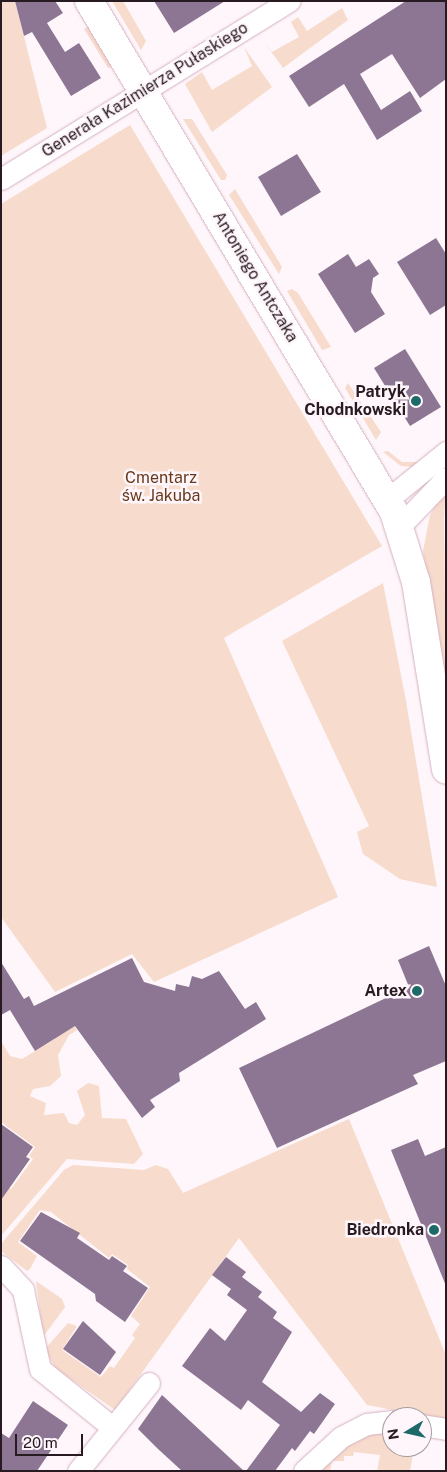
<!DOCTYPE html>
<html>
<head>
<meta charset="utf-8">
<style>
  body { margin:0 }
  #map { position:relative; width:447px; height:1472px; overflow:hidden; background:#fef6fa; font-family:"Public Sans",sans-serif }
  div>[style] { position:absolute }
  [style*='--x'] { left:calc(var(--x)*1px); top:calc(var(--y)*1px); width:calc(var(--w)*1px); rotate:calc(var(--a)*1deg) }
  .green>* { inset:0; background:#f7dbcc }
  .building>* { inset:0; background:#8c7693 }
  .roads { filter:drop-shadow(0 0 1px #d5afc1) drop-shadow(0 0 1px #d5afc1) }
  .minor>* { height:21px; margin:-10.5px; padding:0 10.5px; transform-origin:10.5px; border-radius:10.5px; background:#fff }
  .tertiary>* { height:28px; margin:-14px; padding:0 14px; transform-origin:14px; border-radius:14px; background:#fff }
  .dots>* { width:14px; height:14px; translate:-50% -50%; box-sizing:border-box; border:2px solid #fef6fa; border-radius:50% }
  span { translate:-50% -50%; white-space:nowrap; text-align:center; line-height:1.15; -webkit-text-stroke:5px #fef6fa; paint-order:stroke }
  .street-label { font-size:16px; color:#281a21 }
  .poi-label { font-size:16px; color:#281a21; font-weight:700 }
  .right { translate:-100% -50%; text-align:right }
  .park-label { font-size:16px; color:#6a391b }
  .frame { position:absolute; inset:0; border:2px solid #281a21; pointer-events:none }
  .north { position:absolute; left:382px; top:1407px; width:50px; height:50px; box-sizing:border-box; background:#fef6fa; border:1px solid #a89ea3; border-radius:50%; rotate:261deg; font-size:14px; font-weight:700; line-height:20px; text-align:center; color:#281a21 }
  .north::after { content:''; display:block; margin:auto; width:18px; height:22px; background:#1e6a69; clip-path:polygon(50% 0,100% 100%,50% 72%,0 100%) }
  .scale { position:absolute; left:15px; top:1434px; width:68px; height:22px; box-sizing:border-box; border:2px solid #281a21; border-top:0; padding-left:6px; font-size:15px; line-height:18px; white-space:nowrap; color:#281a21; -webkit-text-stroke:4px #fef6fa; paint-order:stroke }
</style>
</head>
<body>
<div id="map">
  <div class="green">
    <i style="clip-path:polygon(1px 1px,15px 1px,47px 128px,1px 156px)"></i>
    <i style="clip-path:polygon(112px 1px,123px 1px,146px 41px,141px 50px)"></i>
    <i style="clip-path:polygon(342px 8px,348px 20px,283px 68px,262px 39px,272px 52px,299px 37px,291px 22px,298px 17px,307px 31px)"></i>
    <i style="clip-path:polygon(90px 25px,115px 66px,108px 68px,84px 29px)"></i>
    <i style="clip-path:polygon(244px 47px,272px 87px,212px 132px,185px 84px,202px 72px,212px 90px,252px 66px)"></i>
    <i style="clip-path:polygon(183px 119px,192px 119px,227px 175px,225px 180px,221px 180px)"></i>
    <i style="clip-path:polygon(130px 125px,382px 546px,224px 638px,338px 897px,154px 982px,132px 954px,55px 992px,1px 917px,1px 204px)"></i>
    <i style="clip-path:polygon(235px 189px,282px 267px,279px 274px,229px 195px)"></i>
    <i style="clip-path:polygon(292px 289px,298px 293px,331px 347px,322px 350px,287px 291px)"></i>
    <i style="clip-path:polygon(348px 383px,381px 432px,376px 440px,345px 388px)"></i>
    <i style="clip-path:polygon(388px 451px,402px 462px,419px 462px,416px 467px,401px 466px,383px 452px)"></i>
    <i style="clip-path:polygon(446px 487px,444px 518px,446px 689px,423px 551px,430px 515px)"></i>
    <i style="clip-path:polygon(383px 583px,406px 701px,437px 887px,400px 879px,363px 854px,357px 832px,369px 826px,282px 641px)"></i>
    <i style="clip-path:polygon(69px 1018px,77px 1030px,69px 1035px,58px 1055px,61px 1076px,50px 1086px,33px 1089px,30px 1096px,46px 1103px,44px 1115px,64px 1113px,69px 1123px,77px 1125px,85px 1115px,77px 1091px,88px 1083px,99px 1086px,102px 1118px,126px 1119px,143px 1154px,134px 1164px,67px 1159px,1px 1236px,1px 1194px,7px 1186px,11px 1189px,33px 1159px,29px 1156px,35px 1147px,1px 1122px,1px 1041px,10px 1056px,22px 1059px,55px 1039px,48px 1029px)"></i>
    <i style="clip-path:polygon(349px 1119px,446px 1355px,446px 1420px,367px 1405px,239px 1238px,115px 1410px,55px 1368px,45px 1349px,68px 1323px,77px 1326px,62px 1350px,101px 1377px,110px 1366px,114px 1368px,135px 1338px,132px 1335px,140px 1324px,131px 1316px,150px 1287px,127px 1269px,128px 1265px,112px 1254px,109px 1258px,51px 1212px,40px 1210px,18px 1242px,37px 1256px,30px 1269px,27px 1271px,1px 1251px,1px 1244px,64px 1170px,73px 1165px,144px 1170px,156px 1165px,168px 1169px,183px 1193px)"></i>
    <i style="clip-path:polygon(36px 1281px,62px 1299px,65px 1307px,43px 1337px)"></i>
    <i style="clip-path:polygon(374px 1427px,392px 1428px,392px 1447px,414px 1447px,410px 1471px,377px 1471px,380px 1455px,354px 1452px,353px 1456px,344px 1456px,344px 1461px,332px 1461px,330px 1471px,313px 1471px)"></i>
  </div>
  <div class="building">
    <i style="clip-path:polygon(15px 1px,55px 1px,63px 13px,47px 23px,65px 52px,79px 43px,101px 78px,71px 96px,32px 32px,24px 36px)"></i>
    <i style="clip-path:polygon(154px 1px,225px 1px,174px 33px)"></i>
    <i style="clip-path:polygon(406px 1px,446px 1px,446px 79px,420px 98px,392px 54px,360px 74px,381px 110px,410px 91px,422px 111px,377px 140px,344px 84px,309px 107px,289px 76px)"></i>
    <i style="clip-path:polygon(297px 154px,321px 192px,281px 216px,258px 177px)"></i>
    <i style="clip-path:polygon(436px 238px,446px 254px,446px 305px,430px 315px,397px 262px)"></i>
    <i style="clip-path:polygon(348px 254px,356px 267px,369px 259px,379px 274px,373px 278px,371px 292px,385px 314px,355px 333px,318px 274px)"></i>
    <i style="clip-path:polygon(405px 349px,441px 407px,410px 426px,374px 368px)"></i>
    <i style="clip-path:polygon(429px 946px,446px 986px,446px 1061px,413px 1075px,418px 1084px,277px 1148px,239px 1068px,409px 987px,398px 960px)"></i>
    <i style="clip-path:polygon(132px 958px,144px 982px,175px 991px,176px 984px,189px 987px,192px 976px,202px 979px,219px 971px,245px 1009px,256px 1002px,266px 1019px,179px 1073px,180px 1081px,150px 1100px,155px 1107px,142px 1118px,75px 1026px,35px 1051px,10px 1010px,1px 1015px,1px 962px,24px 999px,29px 996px,34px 1006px)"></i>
    <i style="clip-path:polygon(1px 1124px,33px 1147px,26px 1157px,30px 1159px,1px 1200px)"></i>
    <i style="clip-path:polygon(418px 1139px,425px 1156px,446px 1147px,446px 1286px,391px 1150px)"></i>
    <i style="clip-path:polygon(41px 1212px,80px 1233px,77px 1238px,109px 1260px,112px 1256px,127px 1266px,123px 1271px,148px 1288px,125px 1322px,96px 1301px,95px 1294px,20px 1241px)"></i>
    <i style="clip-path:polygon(226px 1257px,246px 1272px,242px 1277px,262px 1292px,258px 1297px,277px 1312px,273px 1318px,292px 1332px,262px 1382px,301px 1412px,320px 1393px,335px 1404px,314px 1434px,310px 1431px,295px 1451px,292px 1448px,275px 1471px,246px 1471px,280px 1425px,248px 1400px,241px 1410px,182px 1366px,210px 1328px,225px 1341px,247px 1310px,227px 1295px,231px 1289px,212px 1275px)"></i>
    <i style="clip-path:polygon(83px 1321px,116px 1352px,100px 1375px,63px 1349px)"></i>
    <i style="clip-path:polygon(162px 1395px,217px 1446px,244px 1471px,182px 1471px,157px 1448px,138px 1429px)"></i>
    <i style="clip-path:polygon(33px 1401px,68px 1425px,37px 1471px,1px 1471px,1px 1433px,9px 1438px)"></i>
  </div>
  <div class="roads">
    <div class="minor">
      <i style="--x:1;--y:179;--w:339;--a:-31.7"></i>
      <i style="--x:388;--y:499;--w:75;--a:-39"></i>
      <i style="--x:400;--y:526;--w:66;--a:-46.2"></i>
      <i style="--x:1;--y:1266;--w:33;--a:47"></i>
      <i style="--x:23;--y:1290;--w:81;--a:77.9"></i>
      <i style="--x:40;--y:1369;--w:92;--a:38.9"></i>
      <i style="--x:422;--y:1425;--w:24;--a:9"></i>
      <i style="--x:78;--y:1471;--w:113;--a:-51.1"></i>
      <i style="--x:304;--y:1471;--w:50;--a:-42.6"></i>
      <i style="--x:341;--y:1437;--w:29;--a:-27"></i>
      <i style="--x:367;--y:1424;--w:25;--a:-7"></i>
    </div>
    <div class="tertiary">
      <i style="--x:89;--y:1;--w:595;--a:59.17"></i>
      <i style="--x:394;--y:512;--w:73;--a:72.6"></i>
      <i style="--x:416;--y:582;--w:190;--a:80.9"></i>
    </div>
  </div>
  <div class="dots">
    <i style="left:416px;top:401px;background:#1e6a69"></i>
    <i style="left:417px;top:991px;background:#1e6a69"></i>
    <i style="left:434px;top:1230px;background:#1e6a69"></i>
  </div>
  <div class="street-label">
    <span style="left:145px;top:90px;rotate:-32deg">Generała Kazimierza Pułaskiego</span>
    <span style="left:255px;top:277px;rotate:59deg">Antoniego Antczaka</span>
  </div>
  <div class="poi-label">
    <span class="right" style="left:406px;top:401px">Patryk<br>Chodnkowski</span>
    <span class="right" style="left:407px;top:991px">Artex</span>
    <span class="right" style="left:424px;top:1230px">Biedronka</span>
  </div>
  <div class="park-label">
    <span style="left:161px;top:487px">Cmentarz<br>św. Jakuba</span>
  </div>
  <div class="frame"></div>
  <div class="north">N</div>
  <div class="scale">20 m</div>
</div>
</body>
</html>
